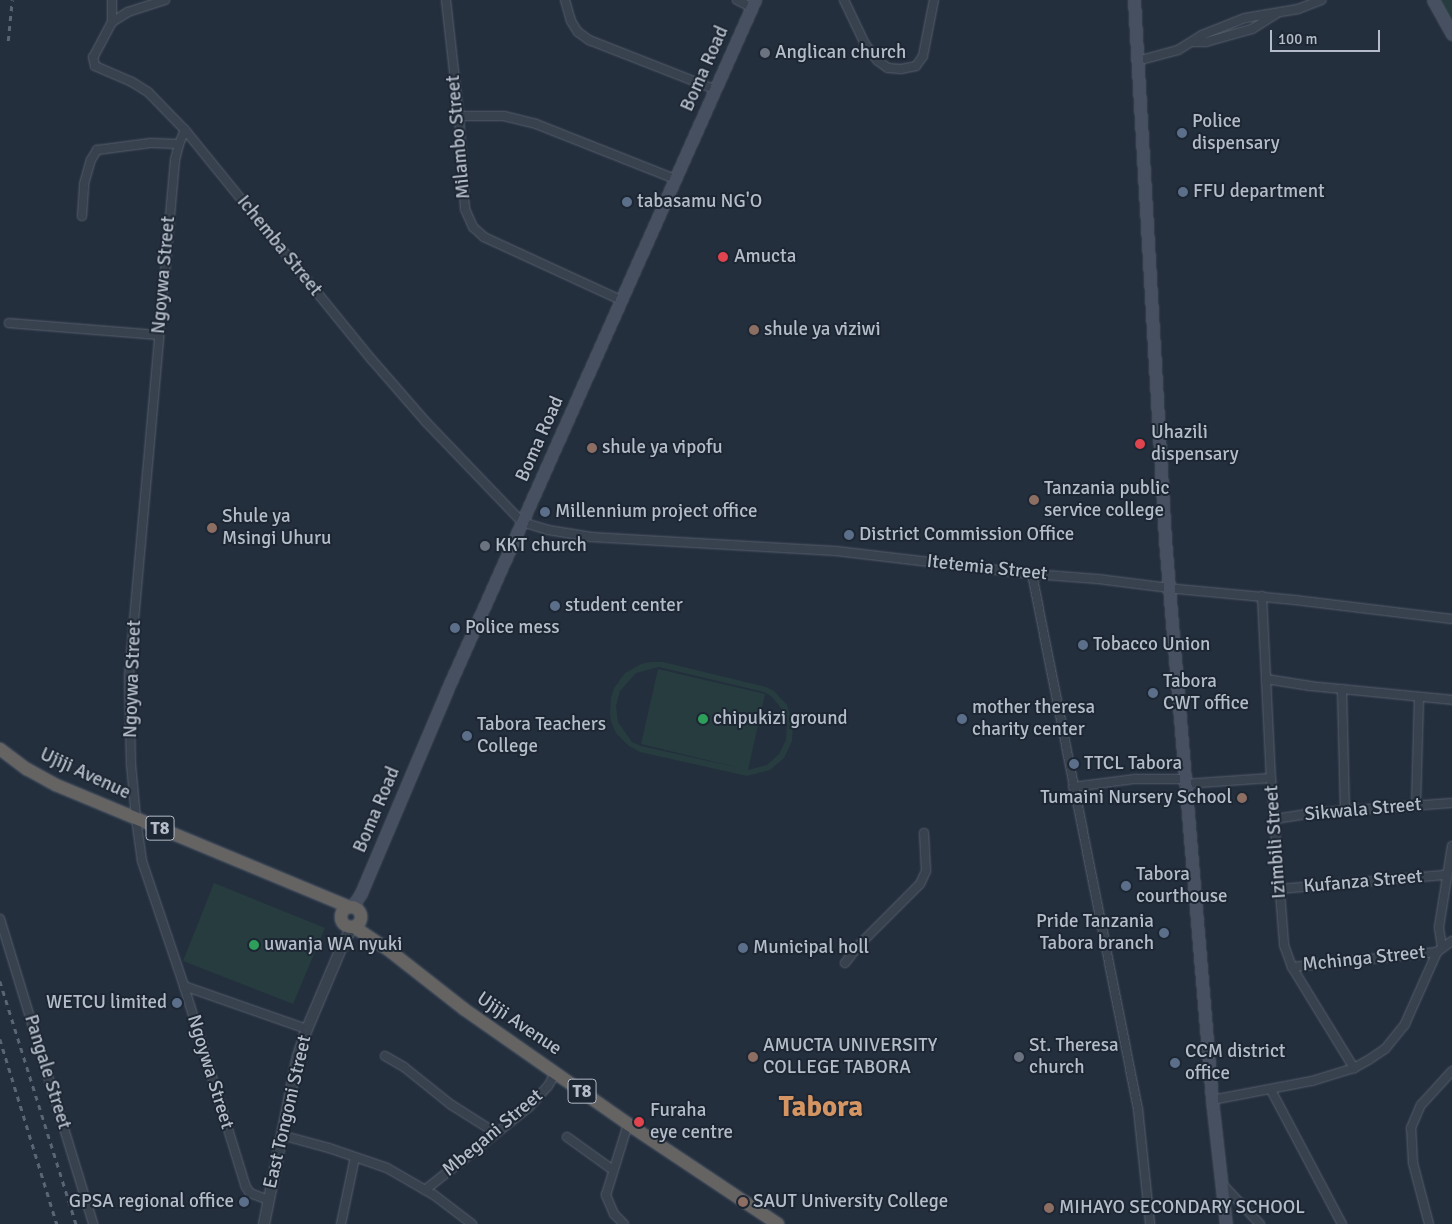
<!DOCTYPE html>
<html>
<head>
<meta charset="utf-8">
<style>
  body { margin:0 }
  #map { position:relative; width:1452px; height:1224px; overflow:hidden; background:#242f3e; font-family:Signika,sans-serif }
  div>[style] { position:absolute }
  [style*='--x'] { left:calc(var(--x)*1px); top:calc(var(--y)*1px); width:calc(var(--w)*1px); rotate:calc(var(--a)*1deg) }
  .green>* { inset:0; background:#263c3f }
  .roads { filter:drop-shadow(0 0 1px #565f6c) drop-shadow(0 0 1px #565f6c) }
  .minor>* { height:8px; margin:-4px; padding:0 4px; transform-origin:4px; border-radius:4px; background:#38414e }
  .tertiary>* { height:10px; margin:-5px; padding:0 5px; transform-origin:5px; border-radius:5px; background:#38414e }
  .secondary>* { height:11px; margin:-5.5px; padding:0 5.5px; transform-origin:5.5px; border-radius:5.5px; background:#465061 }
  .trunk>* { height:12px; margin:-6px; padding:0 6px; transform-origin:6px; border-radius:6px; background:#656462 }
  .trunk>.ring { margin:-6px; padding:0; box-sizing:content-box; background:none; border:12px solid #656462; border-radius:50% }
  .rail>* { height:2.5px; margin-top:-1.25px; transform-origin:0; background:repeating-linear-gradient(90deg,#5a6575 0 5px,transparent 0 10px) }
  .dots>* { width:14px; height:14px; translate:-50% -50%; box-sizing:border-box; border:2px solid #1d2633; border-radius:50% }
  span { translate:-50% -50%; white-space:nowrap; text-align:center; line-height:1.15; -webkit-text-stroke:4px #1d2633; paint-order:stroke }
  .shield-label span { padding:1px 4px; background:#1d2633; border:1px solid; border-radius:4px; -webkit-text-stroke-width:0 }
  .shield-label { font-size:18px; color:#b4bcc9; font-weight:700 }
  .poi-label { font-size:19px; color:#b4bcc9 }
  .left { translate:0 -50%; text-align:left }
  .right { translate:-100% -50%; text-align:right }
  .street-label { font-size:19px; color:#b4bcc9 }
  .town-label { font-size:29px; color:#d59563; font-weight:700 }
  .scale { position:absolute; left:1270px; top:30px; width:110px; height:22px; box-sizing:border-box; border:2px solid #b4bcc9; border-top:0; padding-left:6px; font-size:15px; line-height:18px; white-space:nowrap; color:#b4bcc9; -webkit-text-stroke:4px #1d2633; paint-order:stroke }
</style>
</head>
<body>
<div id="map">
  <div class="green">
    <i style="clip-path:polygon(1437px 0,1452px 0,1452px 28px)"></i>
    <i style="clip-path:polygon(evenodd,650px 662px,663px 662px,766px 687px,774px 691px,787px 705px,793px 723px,792px 741px,784px 758px,770px 770px,747px 776px,640px 752px,629px 746px,616px 733px,612px 724px,610px 715px,611px 697px,614px 688px,625px 673px,641px 664px,650px 662px,659px 667px,764px 692px,771px 696px,781px 708px,787px 724px,786px 740px,779px 754px,767px 765px,748px 770px,765px 694px,658px 669px,641px 744px,740px 768px,641px 746px,632px 742px,618px 722px,616px 706px,620px 691px,636px 673px,659px 667px)"></i>
    <i style="clip-path:polygon(214px 883px,325px 928px,293px 1004px,183px 961px)"></i>
  </div>
  <div class="roads">
    <div class="minor">
      <i style="--x:165;--y:0;--w:39;--a:162"></i>
      <i style="--x:128;--y:12;--w:19;--a:148"></i>
      <i style="--x:112;--y:22;--w:40;--a:118"></i>
      <i style="--x:93;--y:57;--w:9;--a:77"></i>
      <i style="--x:95;--y:66;--w:40;--a:23.4"></i>
      <i style="--x:132;--y:82;--w:19;--a:32"></i>
      <i style="--x:148;--y:92;--w:53;--a:45.8"></i>
      <i style="--x:185;--y:130;--w:296;--a:50.9"></i>
      <i style="--x:372;--y:360;--w:82;--a:48.9"></i>
      <i style="--x:426;--y:422;--w:139;--a:46.2"></i>
      <i style="--x:522;--y:522;--w:27;--a:17"></i>
      <i style="--x:548;--y:530;--w:44;--a:9.2"></i>
      <i style="--x:591;--y:537;--w:245;--a:3.3"></i>
      <i style="--x:836;--y:551;--w:197;--a:6.7"></i>
      <i style="--x:1032;--y:574;--w:66;--a:4.3"></i>
      <i style="--x:1098;--y:579;--w:80;--a:7.2"></i>
      <i style="--x:1177;--y:589;--w:119;--a:5.3"></i>
      <i style="--x:1295;--y:600;--w:158;--a:6.9"></i>
      <i style="--x:446;--y:0;--w:117;--a:83.6"></i>
      <i style="--x:459;--y:116;--w:93;--a:86.3"></i>
      <i style="--x:465;--y:209;--w:20;--a:66"></i>
      <i style="--x:473;--y:227;--w:15;--a:42"></i>
      <i style="--x:484;--y:237;--w:151;--a:24.7"></i>
      <i style="--x:565;--y:0;--w:22;--a:74"></i>
      <i style="--x:571;--y:21;--w:13;--a:58"></i>
      <i style="--x:578;--y:32;--w:14;--a:36"></i>
      <i style="--x:589;--y:40;--w:134;--a:21.4"></i>
      <i style="--x:737;--y:0;--w:16;--a:27"></i>
      <i style="--x:844;--y:0;--w:49;--a:64.5"></i>
      <i style="--x:865;--y:44;--w:21;--a:53"></i>
      <i style="--x:878;--y:61;--w:12;--a:35"></i>
      <i style="--x:888;--y:68;--w:13;--a:4"></i>
      <i style="--x:901;--y:69;--w:15;--a:-11"></i>
      <i style="--x:916;--y:66;--w:12;--a:-55"></i>
      <i style="--x:923;--y:56;--w:57;--a:-78.9"></i>
      <i style="--x:112;--y:22;--w:22;--a:-90"></i>
      <i style="--x:1192;--y:42;--w:14;--a:0"></i>
      <i style="--x:1206;--y:42;--w:48;--a:-15.8"></i>
      <i style="--x:1252;--y:29;--w:28;--a:-32"></i>
      <i style="--x:1137;--y:61;--w:42;--a:-15"></i>
      <i style="--x:1178;--y:50;--w:28;--a:-32"></i>
      <i style="--x:1202;--y:35;--w:46;--a:-21.6"></i>
      <i style="--x:1245;--y:18;--w:54;--a:-9.6"></i>
      <i style="--x:1298;--y:9;--w:25;--a:-21"></i>
      <i style="--x:459;--y:116;--w:45;--a:0"></i>
      <i style="--x:504;--y:116;--w:33;--a:14"></i>
      <i style="--x:536;--y:124;--w:149;--a:21.6"></i>
      <i style="--x:185;--y:130;--w:15;--a:113"></i>
      <i style="--x:179;--y:144;--w:16;--a:104"></i>
      <i style="--x:175;--y:160;--w:518;--a:95.09"></i>
      <i style="--x:129;--y:676;--w:88;--a:88.7"></i>
      <i style="--x:131;--y:764;--w:54;--a:84.7"></i>
      <i style="--x:136;--y:818;--w:43;--a:82.1"></i>
      <i style="--x:142;--y:861;--w:132;--a:71.4"></i>
      <i style="--x:184;--y:986;--w:210;--a:72.9"></i>
      <i style="--x:246;--y:1187;--w:7;--a:56"></i>
      <i style="--x:250;--y:1193;--w:19;--a:21"></i>
      <i style="--x:82;--y:216;--w:32;--a:-86"></i>
      <i style="--x:84;--y:184;--w:25;--a:-74"></i>
      <i style="--x:91;--y:160;--w:12;--a:-59"></i>
      <i style="--x:97;--y:150;--w:54;--a:-7.4"></i>
      <i style="--x:151;--y:143;--w:28;--a:2"></i>
      <i style="--x:9;--y:323;--w:149;--a:4.6"></i>
      <i style="--x:1032;--y:574;--w:545;--a:78.79"></i>
      <i style="--x:1138;--y:1109;--w:116;--a:84"></i>
      <i style="--x:1262;--y:596;--w:182;--a:87.2"></i>
      <i style="--x:1271;--y:778;--w:168;--a:85.5"></i>
      <i style="--x:1284;--y:945;--w:23;--a:70"></i>
      <i style="--x:1292;--y:967;--w:119;--a:58.5"></i>
      <i style="--x:1266;--y:679;--w:45;--a:9"></i>
      <i style="--x:1310;--y:686;--w:143;--a:5.6"></i>
      <i style="--x:1342;--y:689;--w:122;--a:88.6"></i>
      <i style="--x:1184;--y:784;--w:87;--a:-3.9"></i>
      <i style="--x:1073;--y:787;--w:63;--a:-7.4"></i>
      <i style="--x:1135;--y:779;--w:49;--a:0"></i>
      <i style="--x:1416;--y:805;--w:108;--a:-88.4"></i>
      <i style="--x:1275;--y:819;--w:37;--a:-9"></i>
      <i style="--x:1312;--y:813;--w:140;--a:-4.1"></i>
      <i style="--x:1279;--y:889;--w:169;--a:-4.8"></i>
      <i style="--x:0;--y:919;--w:319;--a:73"></i>
      <i style="--x:1442;--y:947;--w:20;--a:-99"></i>
      <i style="--x:1439;--y:927;--w:82;--a:-80.9"></i>
      <i style="--x:845;--y:963;--w:23;--a:-52"></i>
      <i style="--x:859;--y:945;--w:86;--a:-45"></i>
      <i style="--x:920;--y:884;--w:14;--a:-65"></i>
      <i style="--x:926;--y:871;--w:38;--a:-93"></i>
      <i style="--x:1292;--y:967;--w:146;--a:-5.9"></i>
      <i style="--x:184;--y:986;--w:130;--a:19.3"></i>
      <i style="--x:385;--y:1056;--w:22;--a:30"></i>
      <i style="--x:404;--y:1067;--w:59;--a:38.8"></i>
      <i style="--x:450;--y:1104;--w:54;--a:32.2"></i>
      <i style="--x:1271;--y:1090;--w:152;--a:62.1"></i>
      <i style="--x:1212;--y:1100;--w:102;--a:-10.8"></i>
      <i style="--x:1312;--y:1081;--w:44;--a:-17.2"></i>
      <i style="--x:1354;--y:1068;--w:18;--a:-29"></i>
      <i style="--x:1370;--y:1059;--w:18;--a:-34"></i>
      <i style="--x:1385;--y:1049;--w:32;--a:-51"></i>
      <i style="--x:1405;--y:1024;--w:79;--a:-66"></i>
      <i style="--x:1437;--y:952;--w:19;--a:-36"></i>
      <i style="--x:281;--y:1135;--w:50;--a:15.2"></i>
      <i style="--x:329;--y:1148;--w:61;--a:19"></i>
      <i style="--x:387;--y:1168;--w:54;--a:29.9"></i>
      <i style="--x:434;--y:1195;--w:48;--a:37.3"></i>
      <i style="--x:567;--y:1137;--w:57;--a:35.7"></i>
      <i style="--x:1222;--y:1184;--w:55;--a:46.5"></i>
      <i style="--x:425;--y:1190;--w:133;--a:-38.6"></i>
      <i style="--x:529;--y:1107;--w:28;--a:-48"></i>
      <i style="--x:548;--y:1086;--w:16;--a:-60"></i>
      <i style="--x:341;--y:1224;--w:68;--a:-78.2"></i>
      <i style="--x:624;--y:1224;--w:14;--a:-135"></i>
      <i style="--x:614;--y:1214;--w:21;--a:-113"></i>
      <i style="--x:606;--y:1195;--w:74;--a:-72.8"></i>
      <i style="--x:1429;--y:1224;--w:63;--a:-104.7"></i>
      <i style="--x:1413;--y:1163;--w:35;--a:-93"></i>
      <i style="--x:1411;--y:1128;--w:25;--a:-67"></i>
      <i style="--x:1421;--y:1105;--w:46;--a:-47.6"></i>
    </div>
    <div class="tertiary">
      <i style="--x:264;--y:1224;--w:171;--a:-78.6"></i>
      <i style="--x:298;--y:1056;--w:28;--a:-72"></i>
      <i style="--x:307;--y:1029;--w:90;--a:-67.1"></i>
      <i style="--x:342;--y:946;--w:21;--a:-62"></i>
    </div>
    <div class="secondary">
      <i style="--x:1134;--y:0;--w:541;--a:86.71"></i>
      <i style="--x:1165;--y:540;--w:562;--a:85.2"></i>
      <i style="--x:1212;--y:1100;--w:125;--a:83.6"></i>
      <i style="--x:1433;--y:0;--w:39;--a:61"></i>
      <i style="--x:352;--y:907;--w:17;--a:-57"></i>
      <i style="--x:361;--y:893;--w:220;--a:-67"></i>
      <i style="--x:447;--y:690;--w:756;--a:-65.95"></i>
    </div>
    <div class="trunk">
      <i style="--x:0;--y:749;--w:34;--a:37"></i>
      <i style="--x:27;--y:769;--w:33;--a:29"></i>
      <i style="--x:56;--y:785;--w:317;--a:22.6"></i>
      <i class="ring" style="left:341px;top:907px;width:8px;height:8px"></i>
      <i style="--x:354;--y:927;--w:43;--a:33.7"></i>
      <i style="--x:390;--y:951;--w:94;--a:38.1"></i>
      <i style="--x:464;--y:1009;--w:200;--a:35"></i>
      <i style="--x:628;--y:1124;--w:180;--a:33.7"></i>
    </div>
  </div>
  <div class="rail">
    <i style="--x:8;--y:41;--w:41;--a:-84.4"></i>
    <i style="--x:0;--y:981;--w:255;--a:72.6"></i>
    <i style="--x:0;--y:1039;--w:194;--a:72.9"></i>
  </div>
  <div class="dots">
    <i style="left:765px;top:53px;background:#6b7280"></i>
    <i style="left:1182px;top:133px;background:#5c6f8a"></i>
    <i style="left:1183px;top:192px;background:#5c6f8a"></i>
    <i style="left:627px;top:202px;background:#5c6f8a"></i>
    <i style="left:723px;top:257px;background:#e0444e"></i>
    <i style="left:754px;top:330px;background:#8d6e63"></i>
    <i style="left:1140px;top:444px;background:#e0444e"></i>
    <i style="left:592px;top:448px;background:#8d6e63"></i>
    <i style="left:1034px;top:500px;background:#8d6e63"></i>
    <i style="left:545px;top:512px;background:#5c6f8a"></i>
    <i style="left:212px;top:528px;background:#8d6e63"></i>
    <i style="left:849px;top:535px;background:#5c6f8a"></i>
    <i style="left:485px;top:546px;background:#6b7280"></i>
    <i style="left:555px;top:606px;background:#5c6f8a"></i>
    <i style="left:455px;top:628px;background:#5c6f8a"></i>
    <i style="left:1083px;top:645px;background:#5c6f8a"></i>
    <i style="left:1153px;top:693px;background:#5c6f8a"></i>
    <i style="left:703px;top:719px;background:#2e9e5b"></i>
    <i style="left:962px;top:719px;background:#5c6f8a"></i>
    <i style="left:467px;top:736px;background:#5c6f8a"></i>
    <i style="left:1074px;top:764px;background:#5c6f8a"></i>
    <i style="left:1242px;top:798px;background:#8d6e63"></i>
    <i style="left:1126px;top:886px;background:#5c6f8a"></i>
    <i style="left:1164px;top:933px;background:#5c6f8a"></i>
    <i style="left:254px;top:945px;background:#2e9e5b"></i>
    <i style="left:743px;top:948px;background:#5c6f8a"></i>
    <i style="left:177px;top:1003px;background:#5c6f8a"></i>
    <i style="left:753px;top:1057px;background:#8d6e63"></i>
    <i style="left:1019px;top:1057px;background:#6b7280"></i>
    <i style="left:1175px;top:1063px;background:#5c6f8a"></i>
    <i style="left:639px;top:1122px;background:#e0444e"></i>
    <i style="left:244px;top:1202px;background:#5c6f8a"></i>
    <i style="left:743px;top:1202px;background:#8d6e63"></i>
    <i style="left:1049px;top:1208px;background:#8d6e63"></i>
  </div>
  <div class="shield-label">
    <span style="left:160px;top:828px">T8</span>
    <span style="left:582px;top:1091px">T8</span>
  </div>
  <div class="poi-label">
    <span class="left" style="left:775px;top:53px">Anglican church</span>
    <span class="left" style="left:1192px;top:133px">Police<br>dispensary</span>
    <span class="left" style="left:1193px;top:192px">FFU department</span>
    <span class="left" style="left:637px;top:202px">tabasamu NG'O</span>
    <span class="left" style="left:734px;top:257px">Amucta</span>
    <span class="left" style="left:764px;top:330px">shule ya viziwi</span>
    <span class="left" style="left:1151px;top:444px">Uhazili<br>dispensary</span>
    <span class="left" style="left:602px;top:448px">shule ya vipofu</span>
    <span class="left" style="left:1044px;top:500px">Tanzania public<br>service college</span>
    <span class="left" style="left:555px;top:512px">Millennium project office</span>
    <span class="left" style="left:222px;top:528px">Shule ya<br>Msingi Uhuru</span>
    <span class="left" style="left:859px;top:535px">District Commission Office</span>
    <span class="left" style="left:495px;top:546px">KKT church</span>
    <span class="left" style="left:565px;top:606px">student center</span>
    <span class="left" style="left:465px;top:628px">Police mess</span>
    <span class="left" style="left:1093px;top:645px">Tobacco Union</span>
    <span class="left" style="left:1163px;top:693px">Tabora<br>CWT office</span>
    <span class="left" style="left:972px;top:719px">mother theresa<br>charity center</span>
    <span class="left" style="left:713px;top:719px">chipukizi ground</span>
    <span class="left" style="left:477px;top:736px">Tabora Teachers<br>College</span>
    <span class="left" style="left:1084px;top:764px">TTCL Tabora</span>
    <span class="right" style="left:1232px;top:798px">Tumaini Nursery School</span>
    <span class="left" style="left:1136px;top:886px">Tabora<br>courthouse</span>
    <span class="right" style="left:1154px;top:933px">Pride Tanzania<br>Tabora branch</span>
    <span class="left" style="left:264px;top:945px">uwanja WA nyuki</span>
    <span class="left" style="left:753px;top:948px">Municipal holl</span>
    <span class="right" style="left:167px;top:1003px">WETCU limited</span>
    <span class="left" style="left:763px;top:1057px">AMUCTA UNIVERSITY<br>COLLEGE TABORA</span>
    <span class="left" style="left:1029px;top:1057px">St. Theresa<br>church</span>
    <span class="left" style="left:1185px;top:1063px">CCM district<br>office</span>
    <span class="left" style="left:650px;top:1122px">Furaha<br>eye centre</span>
    <span class="right" style="left:234px;top:1202px">GPSA regional office</span>
    <span class="left" style="left:753px;top:1202px">SAUT University College</span>
    <span class="left" style="left:1059px;top:1208px">MIHAYO SECONDARY SCHOOL</span>
  </div>
  <div class="street-label">
    <span style="left:705px;top:69px;rotate:-66deg">Boma Road</span>
    <span style="left:459px;top:137px;rotate:-95deg">Milambo Street</span>
    <span style="left:279px;top:246px;rotate:51deg">Ichemba Street</span>
    <span style="left:164px;top:275px;rotate:-85deg">Ngoywa Street</span>
    <span style="left:540px;top:439px;rotate:-66deg">Boma Road</span>
    <span style="left:987px;top:568px;rotate:6deg">Itetemia Street</span>
    <span style="left:133px;top:679px;rotate:-88deg">Ngoywa Street</span>
    <span style="left:85px;top:774px;rotate:25deg">Ujiji Avenue</span>
    <span style="left:377px;top:810px;rotate:-67deg">Boma Road</span>
    <span style="left:1363px;top:810px;rotate:-5deg">Sikwala Street</span>
    <span style="left:1276px;top:842px;rotate:-94deg">Izimbili Street</span>
    <span style="left:1363px;top:882px;rotate:-5deg">Kufanza Street</span>
    <span style="left:1364px;top:959px;rotate:-6deg">Mchinga Street</span>
    <span style="left:519px;top:1024px;rotate:34deg">Ujiji Avenue</span>
    <span style="left:47px;top:1072px;rotate:73deg">Pangale Street</span>
    <span style="left:210px;top:1072px;rotate:73deg">Ngoywa Street</span>
    <span style="left:288px;top:1112px;rotate:-77deg">East Tongoni Street</span>
    <span style="left:493px;top:1133px;rotate:-40deg">Mbegani Street</span>
  </div>
  <div class="town-label">
    <span style="left:821px;top:1107px">Tabora</span>
  </div>
  <div class="scale">100 m</div>
</div>
</body>
</html>
